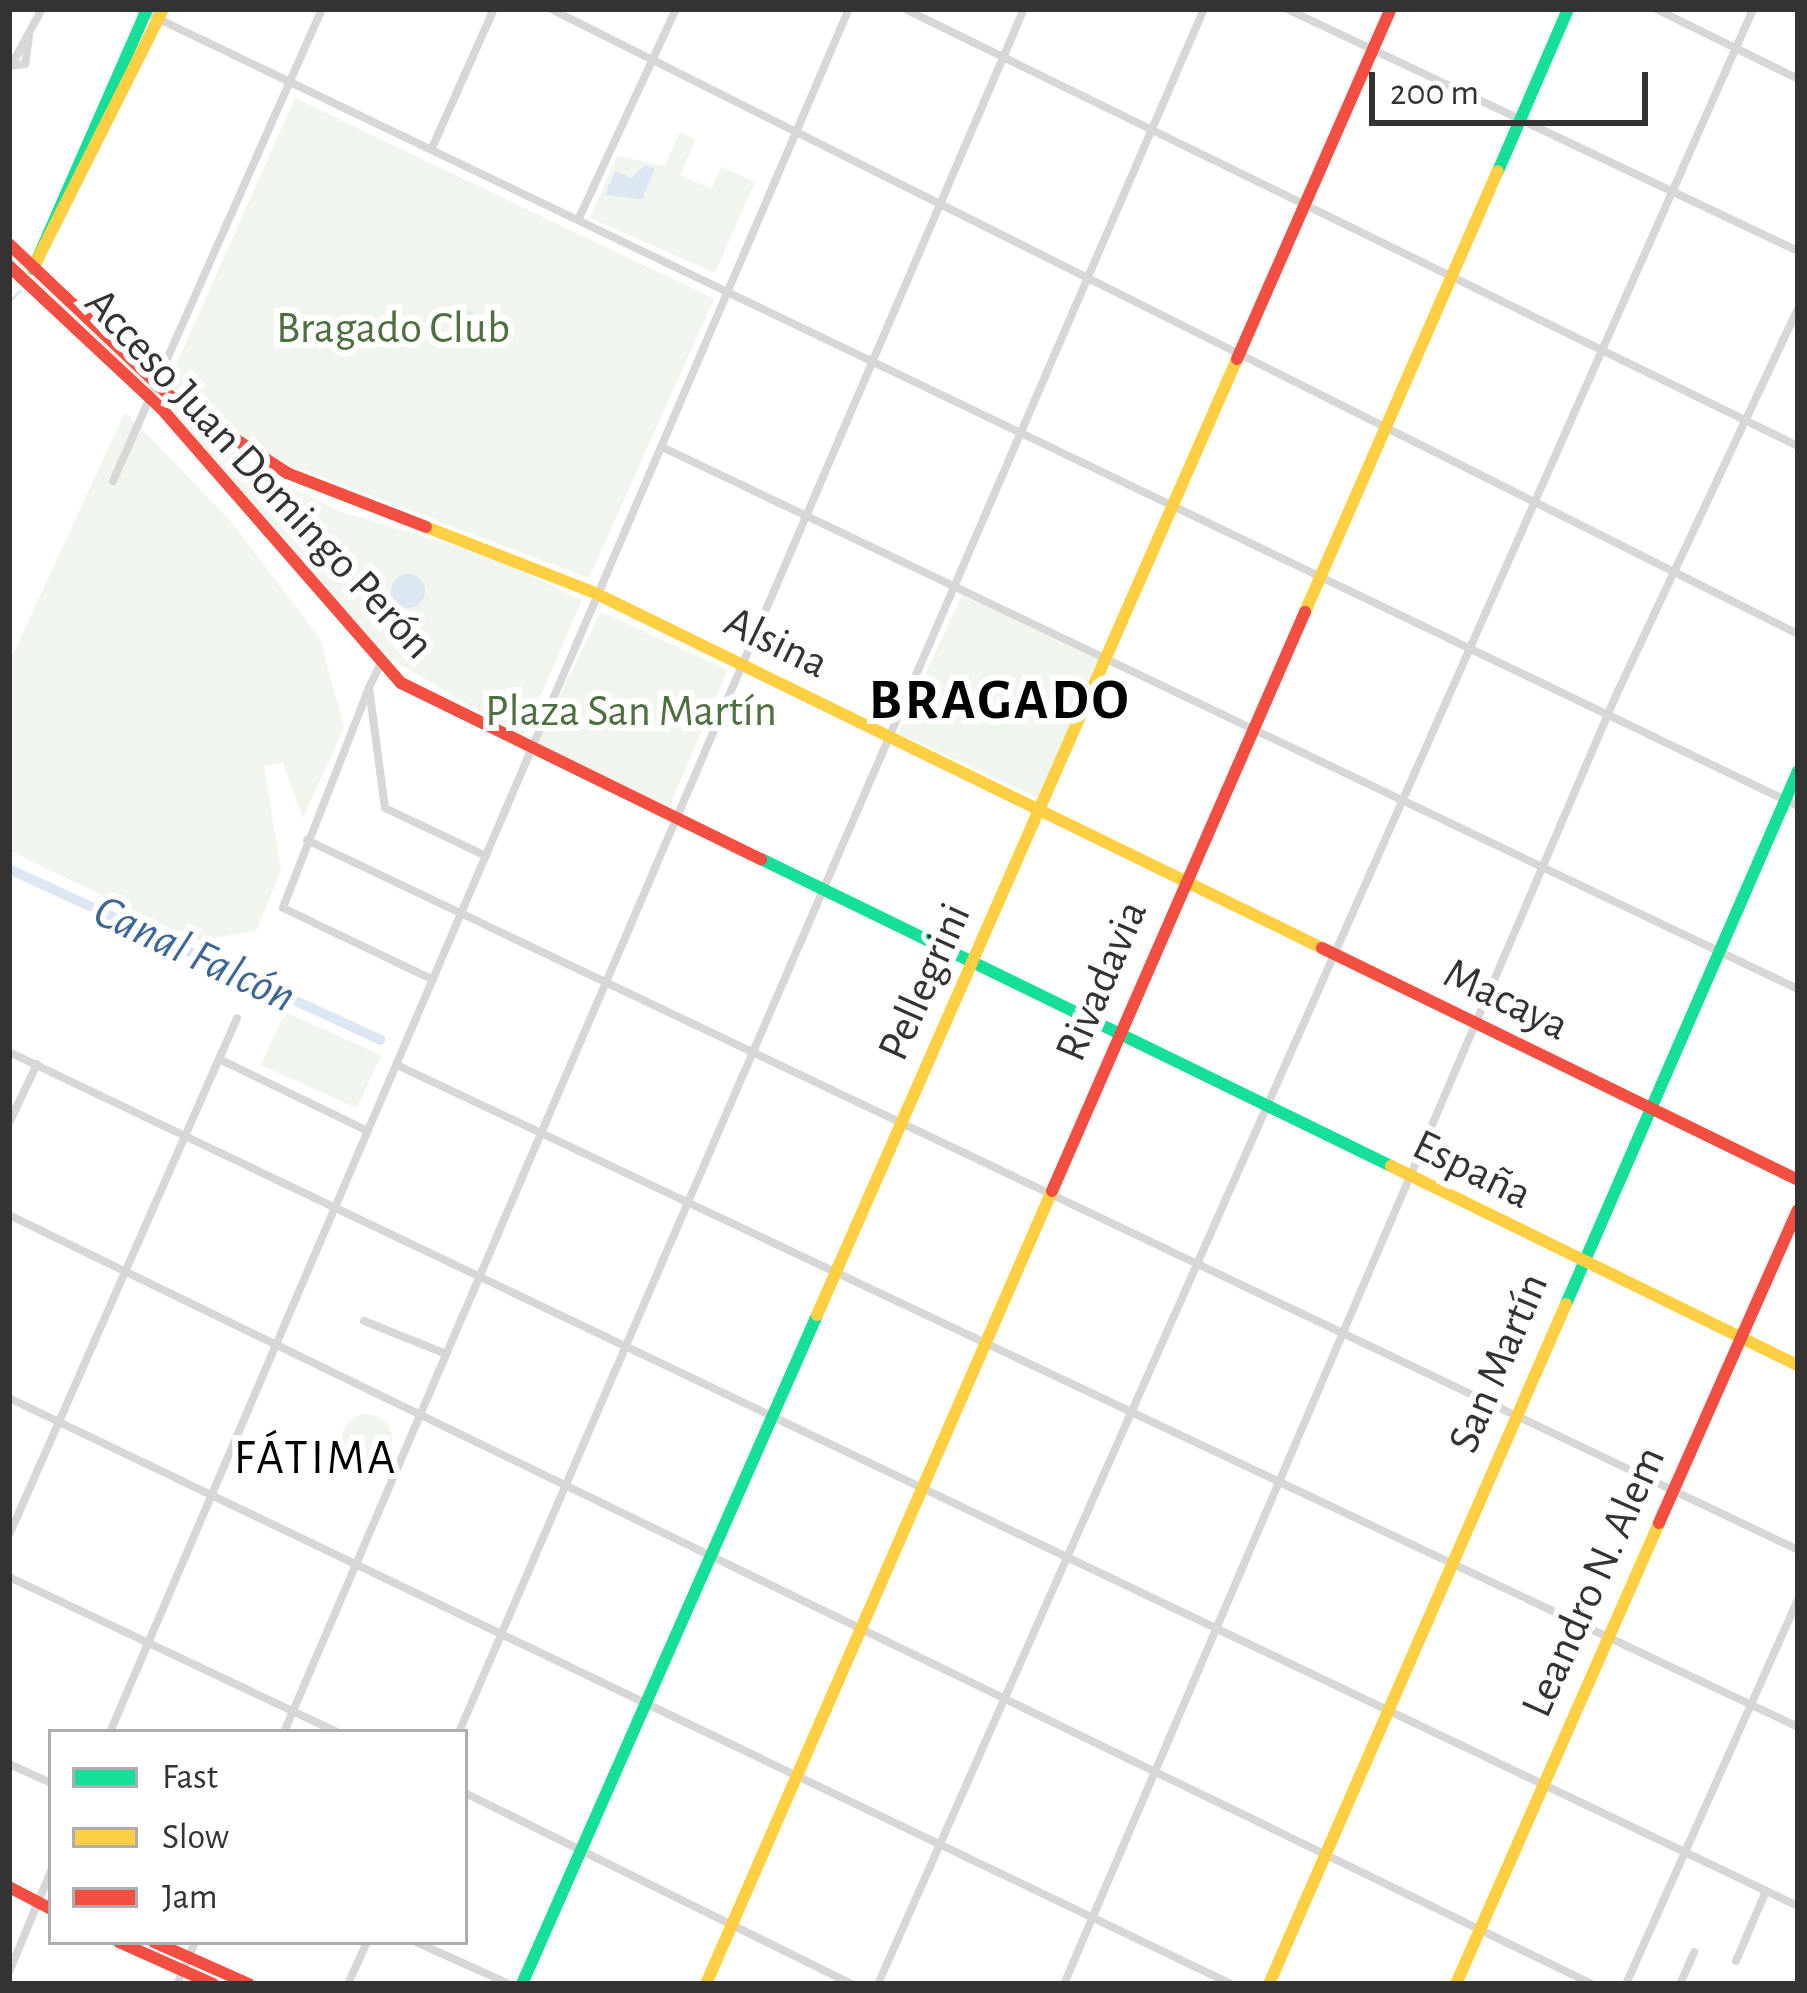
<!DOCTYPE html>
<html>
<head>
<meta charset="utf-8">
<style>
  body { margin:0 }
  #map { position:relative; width:1807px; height:1993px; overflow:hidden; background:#fff; font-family:"Alegreya Sans",sans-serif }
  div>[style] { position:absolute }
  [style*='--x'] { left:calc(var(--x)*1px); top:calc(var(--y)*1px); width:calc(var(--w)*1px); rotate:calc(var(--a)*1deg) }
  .green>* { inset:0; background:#f0f5ed }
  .round { border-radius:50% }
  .water>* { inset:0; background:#dde7f3 }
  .stream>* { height:3px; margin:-1.5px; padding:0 1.5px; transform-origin:1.5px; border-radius:1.5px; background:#dde7f3 }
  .canal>* { height:10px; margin:-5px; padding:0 5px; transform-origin:5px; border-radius:5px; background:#dde7f3 }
  .street>* { height:8px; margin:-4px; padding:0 4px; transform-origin:4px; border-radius:4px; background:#d7d7d7 }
  .fast>* { height:12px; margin:-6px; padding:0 6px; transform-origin:6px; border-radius:6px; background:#16e098 }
  .slow>* { height:12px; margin:-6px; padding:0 6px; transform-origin:6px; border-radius:6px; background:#ffcf43 }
  .jam>* { height:12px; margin:-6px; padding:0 6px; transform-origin:6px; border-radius:6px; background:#f24e42 }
  span { translate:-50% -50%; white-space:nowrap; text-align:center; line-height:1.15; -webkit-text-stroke:12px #fff; paint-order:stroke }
  .park-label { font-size:45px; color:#4e6f3f }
  .street-label { font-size:45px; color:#333 }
  .water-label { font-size:48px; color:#3f6796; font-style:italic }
  .neighbourhood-label { font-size:48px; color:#000; letter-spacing:3px }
  .district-label { font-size:57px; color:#000; font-weight:700; letter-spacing:3px }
  .frame { position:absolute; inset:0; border:12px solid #333; pointer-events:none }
  .legend { position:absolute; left:48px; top:1729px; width:420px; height:216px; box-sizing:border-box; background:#fff; border:3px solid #adadad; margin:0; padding:15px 21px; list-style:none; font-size:36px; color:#333 }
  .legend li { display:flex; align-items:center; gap:24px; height:60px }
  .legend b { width:60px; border:3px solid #adadad }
  .scale { position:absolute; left:1369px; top:72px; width:279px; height:54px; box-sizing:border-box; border:6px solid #333; border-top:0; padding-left:15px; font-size:36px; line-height:42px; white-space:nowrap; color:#333; -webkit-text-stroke:9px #fff; paint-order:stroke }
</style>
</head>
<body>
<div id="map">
  <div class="green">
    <i style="clip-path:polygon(295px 98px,714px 299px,589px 578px,261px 454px,174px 393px,169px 381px)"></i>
    <i style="clip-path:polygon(680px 132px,696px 139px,680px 175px,711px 189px,721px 167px,755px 182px,715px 273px,590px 218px,617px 156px,665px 166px)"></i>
    <i style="clip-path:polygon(9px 251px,146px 381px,143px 386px,9px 260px)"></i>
    <i style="clip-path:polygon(175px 406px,259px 471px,342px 512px,492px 557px,582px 600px,523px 737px,389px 658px,169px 412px)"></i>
    <i style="clip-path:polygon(125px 412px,229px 519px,320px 639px,344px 728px,303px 818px,283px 763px,264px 766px,281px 870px,256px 931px,196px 941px,9px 850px,9px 663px)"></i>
    <i style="clip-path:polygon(962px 595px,1101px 661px,1037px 798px,898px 733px)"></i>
    <i style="clip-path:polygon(601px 612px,728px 670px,667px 812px,535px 746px)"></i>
    <i style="clip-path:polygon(285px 1012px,381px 1055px,357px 1108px,261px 1065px)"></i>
    <i class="round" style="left:342px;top:1414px;width:50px;height:50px"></i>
  </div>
  <div class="water">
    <i style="clip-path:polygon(645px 165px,655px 169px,642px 199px,605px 195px,615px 171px,632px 178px)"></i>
    <i style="clip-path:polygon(468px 310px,501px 330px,496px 342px,459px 331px)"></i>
    <i class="round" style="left:391px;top:574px;width:34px;height:34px"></i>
  </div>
  <div class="stream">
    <i style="--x:9;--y:302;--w:16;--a:-47"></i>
  </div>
  <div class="canal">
    <i style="--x:9;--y:869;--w:409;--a:24.7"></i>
  </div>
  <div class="street">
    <i style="--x:138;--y:9;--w:1841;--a:25.65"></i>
    <i style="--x:551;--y:9;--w:1395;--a:26.62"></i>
    <i style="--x:905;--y:9;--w:994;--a:26.08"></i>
    <i style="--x:1287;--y:9;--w:565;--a:25.34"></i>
    <i style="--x:1656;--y:9;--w:158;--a:26.2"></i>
    <i style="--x:29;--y:37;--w:27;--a:98"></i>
    <i style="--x:25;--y:64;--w:14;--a:172"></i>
    <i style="--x:11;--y:66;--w:65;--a:-61.5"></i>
    <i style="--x:432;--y:148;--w:152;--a:-66"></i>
    <i style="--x:579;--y:218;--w:230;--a:-65.1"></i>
    <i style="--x:662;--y:447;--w:1259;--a:25.51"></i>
    <i style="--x:113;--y:481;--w:516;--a:-66.12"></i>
    <i style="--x:380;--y:665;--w:25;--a:116"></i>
    <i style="--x:369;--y:688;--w:121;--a:82.4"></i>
    <i style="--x:385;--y:808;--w:112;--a:25.4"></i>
    <i style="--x:369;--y:688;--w:236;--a:111.4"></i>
    <i style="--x:283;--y:908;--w:166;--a:25.6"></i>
    <i style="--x:307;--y:840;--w:1651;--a:25.46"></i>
    <i style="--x:9;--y:1052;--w:1982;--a:25.52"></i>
    <i style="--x:219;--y:1059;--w:165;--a:25.8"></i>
    <i style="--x:397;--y:1065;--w:1550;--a:25.29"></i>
    <i style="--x:9;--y:1123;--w:65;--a:-64.6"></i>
    <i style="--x:9;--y:1215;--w:1760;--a:25.91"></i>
    <i style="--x:364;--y:1321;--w:88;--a:21.9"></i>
    <i style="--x:9;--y:1398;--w:1355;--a:25.62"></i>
    <i style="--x:9;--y:1535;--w:565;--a:-66.2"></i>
    <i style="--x:9;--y:1577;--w:363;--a:25.3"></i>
    <i style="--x:110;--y:1732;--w:1875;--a:-66.79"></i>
    <i style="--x:284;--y:1732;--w:1875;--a:-66.76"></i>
    <i style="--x:459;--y:1732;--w:1877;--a:-66.62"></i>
    <i style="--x:9;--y:1764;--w:46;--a:24.3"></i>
    <i style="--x:465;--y:1793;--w:432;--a:26.3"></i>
    <i style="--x:416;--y:1942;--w:102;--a:24.3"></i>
    <i style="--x:1736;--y:1961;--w:76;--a:-66.8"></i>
    <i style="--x:9;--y:1972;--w:109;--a:-67.4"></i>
    <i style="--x:177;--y:1984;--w:46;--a:-66.8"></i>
    <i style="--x:348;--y:1984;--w:46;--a:-65.7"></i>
    <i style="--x:878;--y:1984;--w:2160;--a:-66.1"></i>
    <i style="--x:1064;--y:1984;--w:1407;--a:-66.81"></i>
    <i style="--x:1618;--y:691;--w:422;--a:-64.8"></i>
    <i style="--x:1626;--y:1984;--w:422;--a:-65.9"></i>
    <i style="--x:1680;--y:1984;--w:35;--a:-66"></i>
    <i style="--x:1797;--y:1984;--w:2;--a:-63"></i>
  </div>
  <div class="fast">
    <i style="--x:1498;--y:171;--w:176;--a:-66.6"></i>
    <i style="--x:33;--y:269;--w:284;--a:-66.3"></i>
    <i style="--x:761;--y:859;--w:701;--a:25.98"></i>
    <i style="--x:1566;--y:1304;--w:581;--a:-66.48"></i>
    <i style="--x:522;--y:1984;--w:731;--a:-66.2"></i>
  </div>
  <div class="slow">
    <i style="--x:33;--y:268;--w:290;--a:-63.3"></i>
    <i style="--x:426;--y:527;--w:181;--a:21.3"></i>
    <i style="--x:595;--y:593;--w:809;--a:26.03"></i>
    <i style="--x:1305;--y:612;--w:481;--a:-66.4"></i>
    <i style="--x:1391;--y:1166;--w:453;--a:26.1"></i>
    <i style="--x:817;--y:1315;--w:1044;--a:-66.28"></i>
    <i style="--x:706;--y:1984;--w:865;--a:-66.43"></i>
    <i style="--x:1269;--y:1984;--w:742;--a:-66.41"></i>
    <i style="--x:1456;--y:1984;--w:504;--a:-66.23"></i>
  </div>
  <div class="jam">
    <i style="--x:9;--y:244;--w:223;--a:43.4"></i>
    <i style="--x:171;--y:397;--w:139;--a:33.2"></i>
    <i style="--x:287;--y:473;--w:149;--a:21.2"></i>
    <i style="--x:9;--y:266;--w:208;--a:43.1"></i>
    <i style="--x:161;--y:408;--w:365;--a:48.9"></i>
    <i style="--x:401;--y:683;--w:401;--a:26.1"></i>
    <i style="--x:1237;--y:359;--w:382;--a:-66.3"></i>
    <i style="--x:1322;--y:948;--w:530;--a:25.98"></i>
    <i style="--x:1052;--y:1191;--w:632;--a:-66.4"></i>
    <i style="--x:1659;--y:1523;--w:342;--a:-66.1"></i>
    <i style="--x:9;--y:1887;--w:47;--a:27.6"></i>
    <i style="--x:119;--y:1942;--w:103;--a:24.1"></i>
    <i style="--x:154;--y:1942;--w:104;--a:23.9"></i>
  </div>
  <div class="park-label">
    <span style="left:393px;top:329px">Bragado Club</span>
    <span style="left:631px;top:712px">Plaza San Martín</span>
  </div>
  <div class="street-label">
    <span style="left:259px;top:474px;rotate:47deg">Acceso Juan Domingo Perón</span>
    <span style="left:776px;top:643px;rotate:26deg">Alsina</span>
    <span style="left:1102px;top:981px;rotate:-67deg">Rivadavia</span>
    <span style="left:925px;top:982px;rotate:-66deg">Pellegrini</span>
    <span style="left:1506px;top:1000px;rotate:26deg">Macaya</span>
    <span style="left:1472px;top:1170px;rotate:26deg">España</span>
    <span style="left:1499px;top:1363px;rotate:-67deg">San Martín</span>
    <span style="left:1594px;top:1582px;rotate:-66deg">Leandro N. Alem</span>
  </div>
  <div class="water-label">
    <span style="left:194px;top:955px;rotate:25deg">Canal Falcón</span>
  </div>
  <div class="neighbourhood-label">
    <span style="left:316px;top:1460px">FÁTIMA</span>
  </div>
  <div class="district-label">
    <span style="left:1000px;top:701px">BRAGADO</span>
  </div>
  <div class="frame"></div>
  <ul class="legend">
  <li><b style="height:15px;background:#16e098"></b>Fast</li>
  <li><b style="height:15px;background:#ffcf43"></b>Slow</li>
  <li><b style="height:15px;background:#f24e42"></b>Jam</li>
  </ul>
  <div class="scale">200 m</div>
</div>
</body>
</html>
